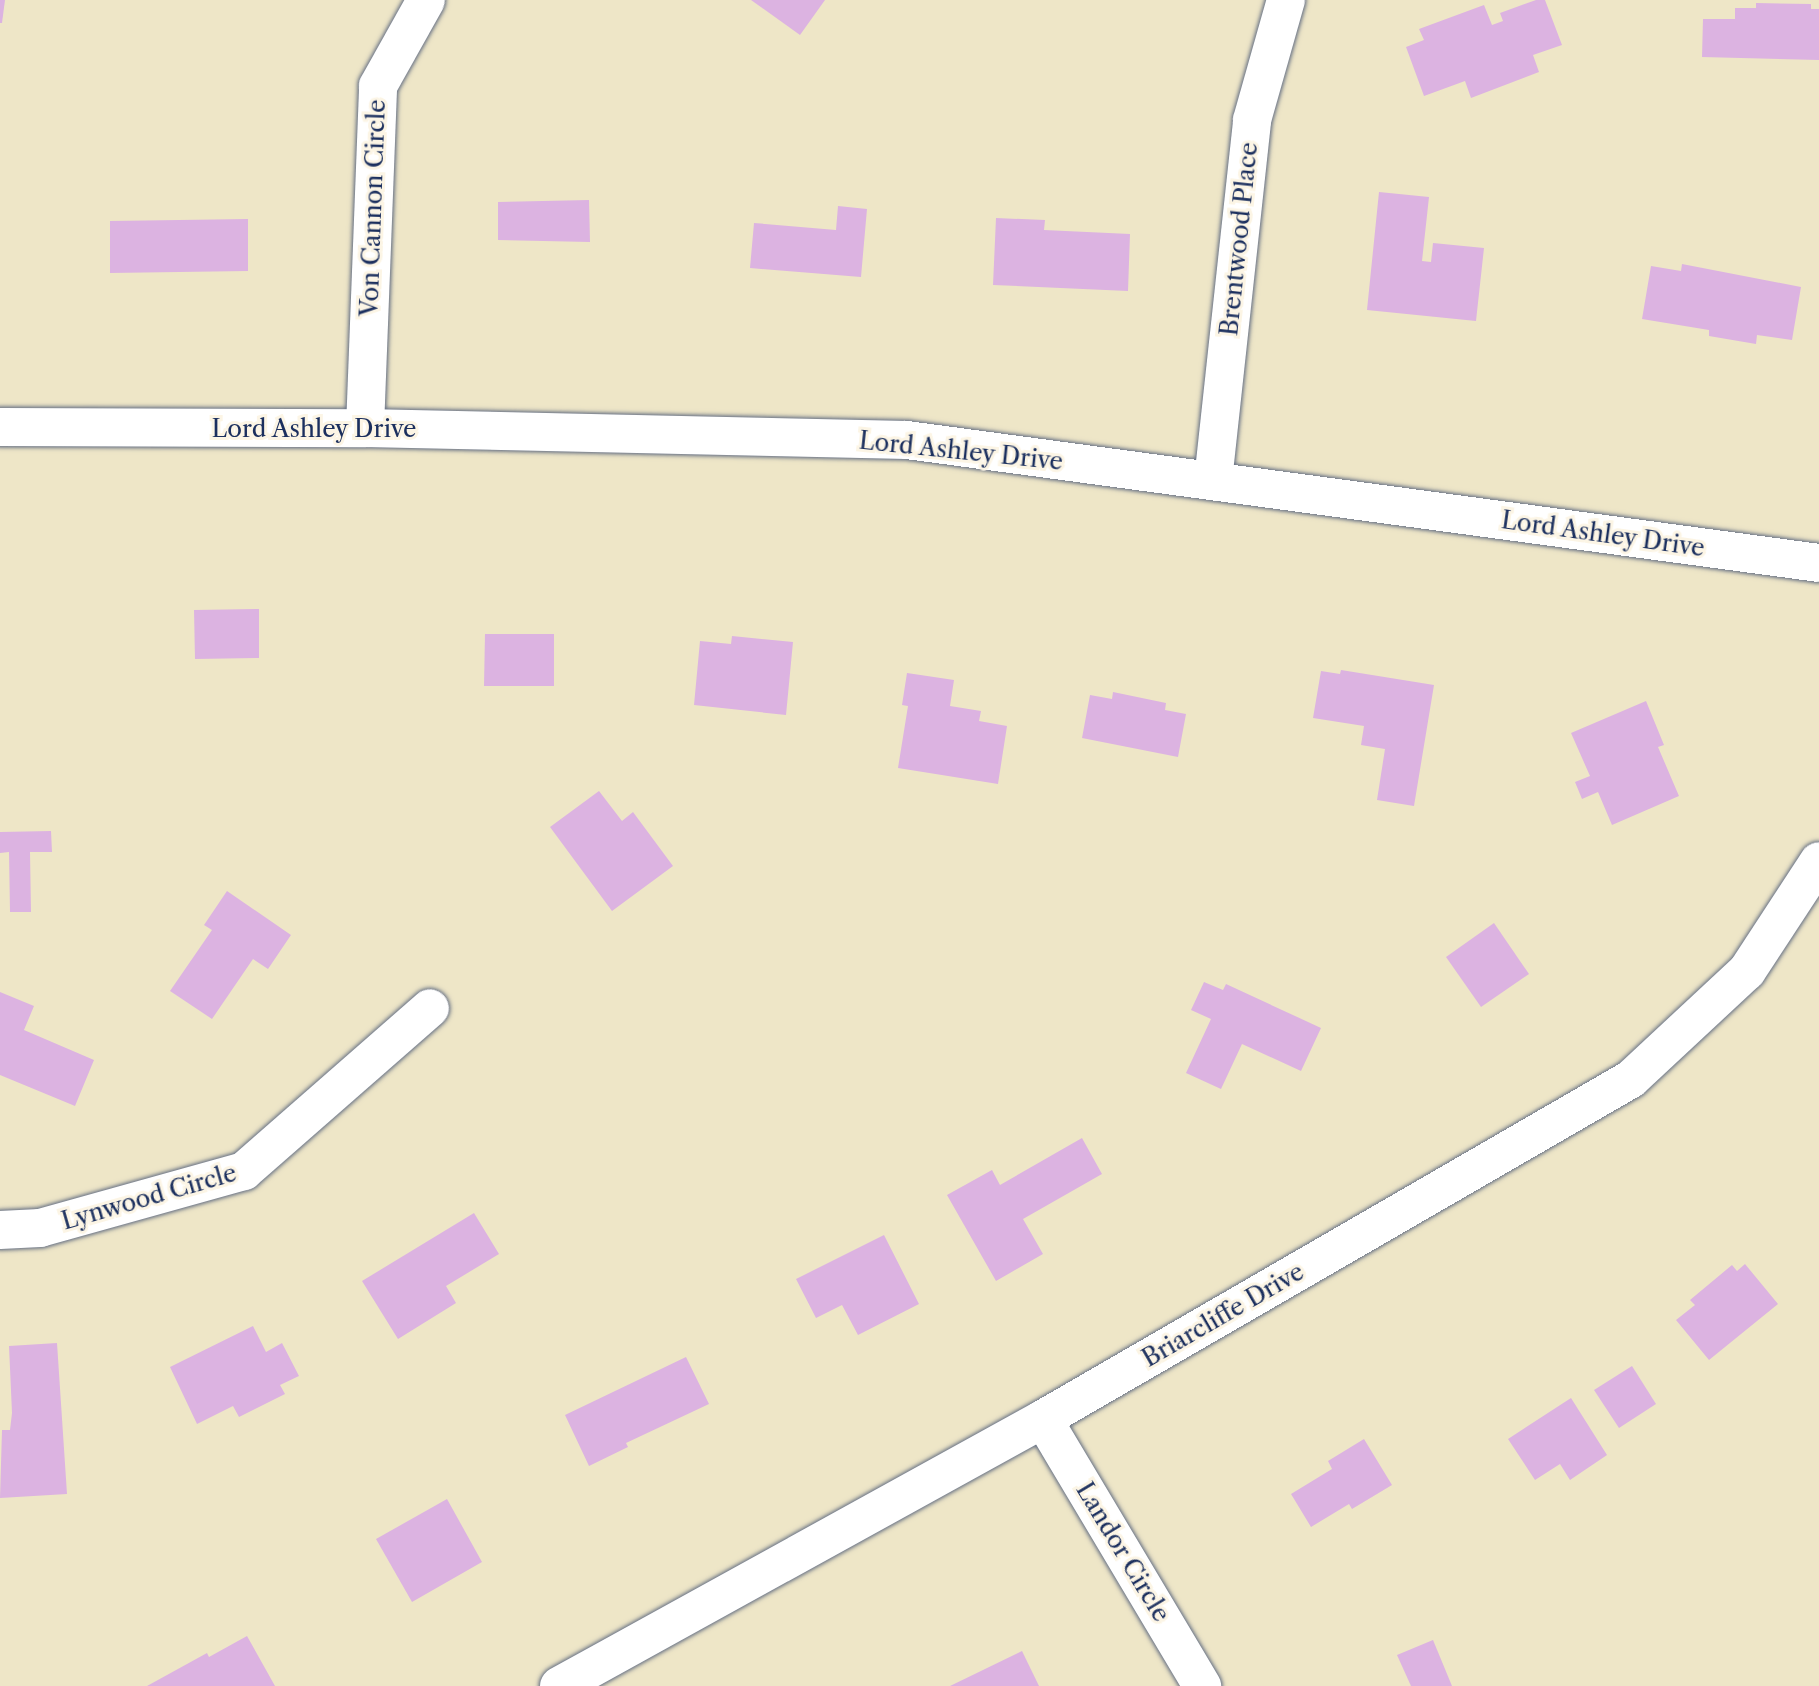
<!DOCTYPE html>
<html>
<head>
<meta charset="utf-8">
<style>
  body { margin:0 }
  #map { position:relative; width:1819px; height:1686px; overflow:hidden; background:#eee6c7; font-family:"Libre Caslon Text",serif }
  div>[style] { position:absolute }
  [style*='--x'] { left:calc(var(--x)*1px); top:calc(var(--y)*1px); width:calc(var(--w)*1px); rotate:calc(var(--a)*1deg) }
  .building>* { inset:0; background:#dcb3e1 }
  .roads { filter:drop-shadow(0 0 2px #656f83) drop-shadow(0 0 2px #656f83) }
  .minor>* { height:38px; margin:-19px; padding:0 19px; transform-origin:19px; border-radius:19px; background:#fff }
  span { translate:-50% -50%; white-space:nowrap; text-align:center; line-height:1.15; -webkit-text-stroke:6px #fcf5e5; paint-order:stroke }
  .street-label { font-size:24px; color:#1b2f5e }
</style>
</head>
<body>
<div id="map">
  <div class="building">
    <i style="clip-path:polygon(0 0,5px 0,2px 23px,0 23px)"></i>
    <i style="clip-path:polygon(751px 0,825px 0,800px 35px)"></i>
    <i style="clip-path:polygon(1536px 0,1545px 0,1562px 45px,1533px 55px,1539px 72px,1471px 98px,1465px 81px,1424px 96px,1406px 47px,1424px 40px,1419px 29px,1484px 5px,1492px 25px,1503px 21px,1500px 13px)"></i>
    <i style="clip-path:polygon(1756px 3px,1811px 4px,1811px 9px,1819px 9px,1819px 60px,1702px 57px,1703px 19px,1735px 19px,1735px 8px,1756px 8px)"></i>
    <i style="clip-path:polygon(1379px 192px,1429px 197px,1422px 261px,1431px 262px,1433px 243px,1484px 248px,1476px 321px,1367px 310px)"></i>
    <i style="clip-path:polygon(589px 200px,590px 242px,498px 240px,498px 202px)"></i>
    <i style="clip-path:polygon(838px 206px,867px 209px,861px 277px,750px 268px,754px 223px,836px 230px)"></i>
    <i style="clip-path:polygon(996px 218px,1045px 220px,1044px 230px,1130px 234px,1128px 291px,993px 285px)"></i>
    <i style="clip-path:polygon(248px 219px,248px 271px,110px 273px,110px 221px)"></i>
    <i style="clip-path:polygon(1682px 264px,1801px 287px,1792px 340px,1757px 335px,1756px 344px,1709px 336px,1709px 330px,1642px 319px,1651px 266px,1681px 271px)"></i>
    <i style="clip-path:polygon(259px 609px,259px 658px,195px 659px,194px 610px)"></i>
    <i style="clip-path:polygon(485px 634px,554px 634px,554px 686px,484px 686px)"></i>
    <i style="clip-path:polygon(732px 636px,793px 642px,786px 715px,694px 705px,700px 641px,731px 644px)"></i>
    <i style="clip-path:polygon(1341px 670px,1434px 685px,1414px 806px,1377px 800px,1385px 749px,1361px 745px,1364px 726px,1313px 718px,1321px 671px,1340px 674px)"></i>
    <i style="clip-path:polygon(907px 673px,954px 680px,950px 706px,981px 711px,979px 721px,1007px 726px,998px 784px,898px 768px,908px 706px,902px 705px)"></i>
    <i style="clip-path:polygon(1113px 692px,1166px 703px,1165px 710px,1186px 714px,1178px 757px,1082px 738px,1090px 695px,1112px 699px)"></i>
    <i style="clip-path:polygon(1646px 701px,1664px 745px,1658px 747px,1679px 796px,1612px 825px,1598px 792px,1582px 799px,1575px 782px,1590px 776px,1571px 733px)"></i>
    <i style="clip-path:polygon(599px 791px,622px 821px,633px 812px,673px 866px,612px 911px,550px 827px)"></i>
    <i style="clip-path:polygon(51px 831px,52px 852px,30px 852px,31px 912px,10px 912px,9px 852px,0 853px,0 832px)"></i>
    <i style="clip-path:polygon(227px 891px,291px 935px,268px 969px,253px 959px,212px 1019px,170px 991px,212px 930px,204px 925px)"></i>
    <i style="clip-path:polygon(1494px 923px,1529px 974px,1481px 1007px,1446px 957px)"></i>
    <i style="clip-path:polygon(1204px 982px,1223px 990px,1226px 984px,1321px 1028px,1301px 1071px,1242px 1044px,1221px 1089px,1186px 1073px,1211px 1019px,1191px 1010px)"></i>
    <i style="clip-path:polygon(0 992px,34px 1006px,24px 1030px,94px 1060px,75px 1106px,0 1075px)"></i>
    <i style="clip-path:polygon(1082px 1138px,1102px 1174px,1023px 1219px,1043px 1254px,996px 1281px,947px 1195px,992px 1170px,1000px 1185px)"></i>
    <i style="clip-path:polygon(474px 1213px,499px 1254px,446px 1286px,456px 1303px,398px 1339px,362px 1281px)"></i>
    <i style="clip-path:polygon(884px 1235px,919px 1304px,858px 1335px,842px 1305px,816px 1318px,796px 1279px)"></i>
    <i style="clip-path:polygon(1745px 1264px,1778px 1304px,1709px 1360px,1676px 1320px,1695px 1305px,1690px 1300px,1732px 1265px,1737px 1271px)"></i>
    <i style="clip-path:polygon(253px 1326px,266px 1352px,282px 1343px,299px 1376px,280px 1385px,285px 1394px,239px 1417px,233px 1406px,197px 1424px,170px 1367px)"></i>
    <i style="clip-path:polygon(57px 1343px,67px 1494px,0 1498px,2px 1430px,10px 1430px,12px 1413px,9px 1346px)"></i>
    <i style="clip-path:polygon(686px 1357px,709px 1404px,626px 1443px,628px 1447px,589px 1466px,565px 1415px)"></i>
    <i style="clip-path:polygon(1632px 1366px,1656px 1404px,1619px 1428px,1594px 1390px)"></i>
    <i style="clip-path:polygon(1571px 1398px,1607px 1455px,1570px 1480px,1560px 1464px,1535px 1480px,1508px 1439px)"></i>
    <i style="clip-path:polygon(1364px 1439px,1392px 1485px,1352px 1509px,1349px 1504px,1311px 1527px,1291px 1494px,1332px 1469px,1328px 1461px)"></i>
    <i style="clip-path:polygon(447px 1499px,482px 1562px,412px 1602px,376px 1539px)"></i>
    <i style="clip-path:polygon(247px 1636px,275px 1686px,147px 1686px,207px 1653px,209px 1657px)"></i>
    <i style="clip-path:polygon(1433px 1640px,1452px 1686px,1411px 1686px,1397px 1655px)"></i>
    <i style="clip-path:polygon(1022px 1651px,1039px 1686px,950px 1686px)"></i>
  </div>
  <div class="roads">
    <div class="minor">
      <i style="--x:0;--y:427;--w:365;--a:0.2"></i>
      <i style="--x:365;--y:428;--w:542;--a:1.27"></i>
      <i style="--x:907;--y:440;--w:920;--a:7.68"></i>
      <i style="--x:365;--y:428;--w:342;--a:-87.8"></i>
      <i style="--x:378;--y:86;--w:98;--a:-60.8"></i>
      <i style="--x:1213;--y:481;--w:363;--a:-83.8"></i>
      <i style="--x:1252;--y:120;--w:125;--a:-74.2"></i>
      <i style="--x:0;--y:1230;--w:40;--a:-2.9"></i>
      <i style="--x:40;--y:1228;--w:212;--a:-15.6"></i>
      <i style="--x:244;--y:1171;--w:247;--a:-41.2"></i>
      <i style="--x:1043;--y:1419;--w:311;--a:59.2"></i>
      <i style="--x:559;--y:1686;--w:553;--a:-28.88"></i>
      <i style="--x:1043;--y:1419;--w:679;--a:-30.04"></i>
      <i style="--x:1631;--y:1079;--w:158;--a:-43"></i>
      <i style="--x:1747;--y:971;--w:131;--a:-56.8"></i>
    </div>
  </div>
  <div class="street-label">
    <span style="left:373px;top:208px;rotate:-88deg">Von Cannon Circle</span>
    <span style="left:1239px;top:239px;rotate:-84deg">Brentwood Place</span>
    <span style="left:314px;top:429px">Lord Ashley Drive</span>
    <span style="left:961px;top:451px;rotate:6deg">Lord Ashley Drive</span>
    <span style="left:1603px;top:534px;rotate:8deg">Lord Ashley Drive</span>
    <span style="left:149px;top:1197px;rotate:-16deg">Lynwood Circle</span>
    <span style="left:1223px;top:1315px;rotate:-30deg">Briarcliffe Drive</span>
    <span style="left:1123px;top:1552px;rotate:59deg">Landor Circle</span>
  </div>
</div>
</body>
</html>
